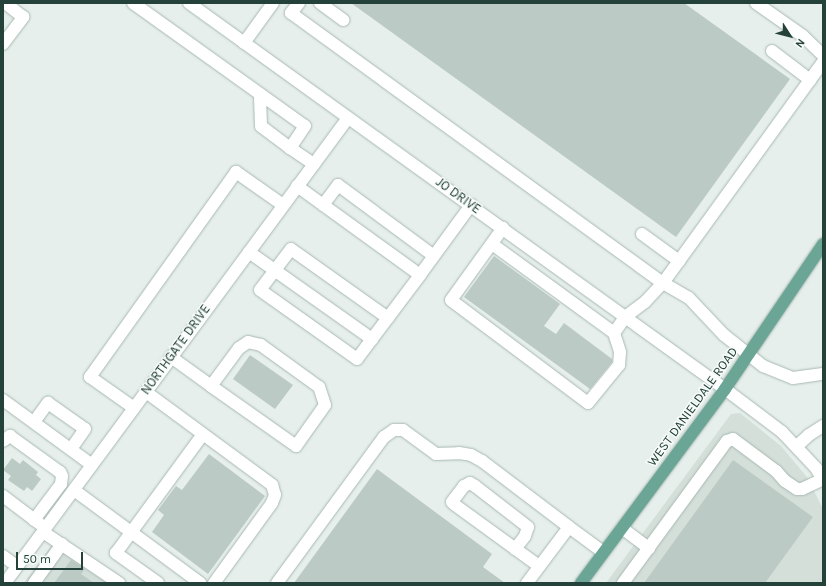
<!DOCTYPE html>
<html>
<head>
<meta charset="utf-8">
<style>
  body { margin:0 }
  #map { position:relative; width:826px; height:586px; overflow:hidden; background:#e6efeb; font-family:Karla,sans-serif }
  div>[style] { position:absolute }
  [style*='--x'] { left:calc(var(--x)*1px); top:calc(var(--y)*1px); width:calc(var(--w)*1px); rotate:calc(var(--a)*1deg) }
  .built>* { inset:0; background:#d4dfda }
  .building>* { inset:0; background:#bbcac4 }
  .roads { filter:drop-shadow(0 0 1px #a8b8b2) drop-shadow(0 0 1px #a8b8b2) }
  .minor>* { height:12px; margin:-6px; padding:0 6px; transform-origin:6px; border-radius:6px; background:#fff }
  .major>* { height:12px; margin:-6px; padding:0 6px; transform-origin:6px; border-radius:6px; background:#6aa596 }
  span { translate:-50% -50%; white-space:nowrap; text-align:center; line-height:1.15; -webkit-text-stroke:3px #f7fbf9; paint-order:stroke }
  .street-label { font-size:13px; color:#24423a }
  .frame { position:absolute; inset:0; border:4px solid #24423a; pointer-events:none }
  .north { position:absolute; left:770px; top:16px; width:40px; height:40px; -webkit-text-stroke:3px #f7fbf9; paint-order:stroke; rotate:126deg; font-size:11px; font-weight:700; line-height:16px; text-align:center; color:#24423a }
  .north::after { content:''; display:block; margin:auto; width:14px; height:18px; background:#24423a; clip-path:polygon(50% 0,100% 100%,50% 72%,0 100%) }
  .scale { position:absolute; left:16px; top:552px; width:67px; height:18px; box-sizing:border-box; border:2px solid #24423a; border-top:0; padding-left:5px; font-size:12px; line-height:14px; white-space:nowrap; color:#24423a; -webkit-text-stroke:3px #f7fbf9; paint-order:stroke }
</style>
</head>
<body>
<div id="map">
  <div class="built">
    <i style="clip-path:polygon(740px 413px,781px 446px,807px 477px,823px 509px,823px 583px,606px 583px,731px 414px)"></i>
    <i style="clip-path:polygon(59px 535px,67px 541px,127px 583px,24px 583px)"></i>
  </div>
  <div class="building">
    <i style="clip-path:polygon(351px 3px,684px 3px,790px 79px,676px 237px)"></i>
    <i style="clip-path:polygon(494px 256px,560px 304px,544px 326px,556px 334px,564px 323px,612px 359px,612px 362px,590px 389px,464px 297px)"></i>
    <i style="clip-path:polygon(250px 355px,293px 385px,275px 409px,233px 379px)"></i>
    <i style="clip-path:polygon(209px 454px,265px 496px,208px 574px,152px 532px,164px 515px,158px 510px,176px 486px,182px 490px)"></i>
    <i style="clip-path:polygon(12px 458px,20px 464px,23px 460px,38px 472px,36px 475px,41px 479px,32px 491px,27px 487px,24px 491px,8px 480px,11px 476px,3px 470px)"></i>
    <i style="clip-path:polygon(733px 460px,813px 517px,765px 583px,644px 583px)"></i>
    <i style="clip-path:polygon(377px 469px,492px 554px,483px 567px,505px 583px,294px 583px)"></i>
    <i style="clip-path:polygon(71px 560px,85px 569px,81px 574px,94px 583px,54px 583px)"></i>
  </div>
  <div class="roads">
    <div class="minor">
      <i style="--x:133;--y:3;--w:211;--a:35.6"></i>
      <i style="--x:305;--y:126;--w:27;--a:124"></i>
      <i style="--x:290;--y:148;--w:36;--a:-143"></i>
      <i style="--x:261;--y:126;--w:32;--a:-92"></i>
      <i style="--x:189;--y:3;--w:661;--a:35.76"></i>
      <i style="--x:725;--y:389;--w:71;--a:37"></i>
      <i style="--x:782;--y:432;--w:50;--a:46.6"></i>
      <i style="--x:816;--y:468;--w:14;--a:60"></i>
      <i style="--x:299;--y:3;--w:13;--a:129"></i>
      <i style="--x:291;--y:13;--w:460;--a:36"></i>
      <i style="--x:663;--y:283;--w:30;--a:30"></i>
      <i style="--x:689;--y:298;--w:51;--a:46.6"></i>
      <i style="--x:724;--y:335;--w:50;--a:38.5"></i>
      <i style="--x:763;--y:366;--w:32;--a:22"></i>
      <i style="--x:793;--y:378;--w:30;--a:-8"></i>
      <i style="--x:320;--y:3;--w:29;--a:36"></i>
      <i style="--x:756;--y:3;--w:57;--a:35.1"></i>
      <i style="--x:803;--y:36;--w:28;--a:44"></i>
      <i style="--x:244;--y:43;--w:49;--a:-54.1"></i>
      <i style="--x:3;--y:44;--w:34;--a:-53"></i>
      <i style="--x:23;--y:17;--w:23;--a:-142"></i>
      <i style="--x:772;--y:51;--w:48;--a:37.3"></i>
      <i style="--x:290;--y:148;--w:29;--a:34"></i>
      <i style="--x:297;--y:186;--w:152;--a:35.9"></i>
      <i style="--x:323;--y:205;--w:25;--a:-53"></i>
      <i style="--x:338;--y:185;--w:119;--a:36.5"></i>
      <i style="--x:642;--y:234;--w:46;--a:36.1"></i>
      <i style="--x:492;--y:244;--w:151;--a:36.1"></i>
      <i style="--x:614;--y:333;--w:20;--a:72"></i>
      <i style="--x:620;--y:352;--w:13;--a:94"></i>
      <i style="--x:619;--y:365;--w:49;--a:129.2"></i>
      <i style="--x:588;--y:403;--w:171;--a:-143.1"></i>
      <i style="--x:451;--y:300;--w:89;--a:-54.2"></i>
      <i style="--x:249;--y:252;--w:151;--a:35.3"></i>
      <i style="--x:388;--y:318;--w:119;--a:-144.6"></i>
      <i style="--x:291;--y:249;--w:51;--a:127.1"></i>
      <i style="--x:260;--y:290;--w:119;--a:35.4"></i>
      <i style="--x:357;--y:359;--w:105;--a:-53.1"></i>
      <i style="--x:420;--y:275;--w:87;--a:-53.9"></i>
      <i style="--x:614;--y:333;--w:19;--a:-55"></i>
      <i style="--x:625;--y:317;--w:25;--a:-37"></i>
      <i style="--x:645;--y:302;--w:26;--a:-47"></i>
      <i style="--x:663;--y:283;--w:273;--a:-54.1"></i>
      <i style="--x:171;--y:357;--w:49;--a:35.9"></i>
      <i style="--x:211;--y:386;--w:104;--a:35.2"></i>
      <i style="--x:296;--y:446;--w:50;--a:-54.7"></i>
      <i style="--x:325;--y:405;--w:19;--a:-108"></i>
      <i style="--x:319;--y:387;--w:72;--a:-144.1"></i>
      <i style="--x:261;--y:345;--w:13;--a:-167"></i>
      <i style="--x:248;--y:342;--w:11;--a:146"></i>
      <i style="--x:239;--y:348;--w:47;--a:126.4"></i>
      <i style="--x:146;--y:392;--w:157;--a:36.4"></i>
      <i style="--x:272;--y:485;--w:10;--a:73"></i>
      <i style="--x:275;--y:495;--w:9;--a:111"></i>
      <i style="--x:272;--y:503;--w:99;--a:125.9"></i>
      <i style="--x:3;--y:400;--w:110;--a:36.1"></i>
      <i style="--x:134;--y:408;--w:54;--a:-144.8"></i>
      <i style="--x:90;--y:377;--w:252;--a:-54.5"></i>
      <i style="--x:236;--y:172;--w:57;--a:35.1"></i>
      <i style="--x:34;--y:422;--w:24;--a:-54"></i>
      <i style="--x:48;--y:403;--w:45;--a:35.1"></i>
      <i style="--x:85;--y:429;--w:24;--a:125"></i>
      <i style="--x:3;--y:441;--w:9;--a:-36"></i>
      <i style="--x:10;--y:436;--w:62;--a:35.8"></i>
      <i style="--x:60;--y:472;--w:4;--a:63"></i>
      <i style="--x:62;--y:476;--w:8;--a:97"></i>
      <i style="--x:61;--y:484;--w:45;--a:126.9"></i>
      <i style="--x:797;--y:446;--w:16;--a:-43"></i>
      <i style="--x:809;--y:435;--w:17;--a:-33"></i>
      <i style="--x:74;--y:490;--w:157;--a:36.4"></i>
      <i style="--x:3;--y:496;--w:46;--a:37.1"></i>
      <i style="--x:622;--y:528;--w:34;--a:37"></i>
      <i style="--x:43;--y:532;--w:92;--a:33.9"></i>
      <i style="--x:515;--y:549;--w:16;--a:-52"></i>
      <i style="--x:525;--y:536;--w:9;--a:-72"></i>
      <i style="--x:528;--y:527;--w:67;--a:-142.3"></i>
      <i style="--x:475;--y:486;--w:6;--a:-149"></i>
      <i style="--x:470;--y:483;--w:7;--a:153"></i>
      <i style="--x:464;--y:486;--w:20;--a:127"></i>
      <i style="--x:452;--y:502;--w:4;--a:45"></i>
      <i style="--x:455;--y:505;--w:104;--a:36"></i>
      <i style="--x:3;--y:556;--w:17;--a:36"></i>
      <i style="--x:5;--y:583;--w:578;--a:-53.59"></i>
      <i style="--x:34;--y:583;--w:48;--a:-54.3"></i>
      <i style="--x:158;--y:583;--w:52;--a:-144.5"></i>
      <i style="--x:116;--y:553;--w:147;--a:-53.8"></i>
      <i style="--x:277;--y:583;--w:181;--a:-53.8"></i>
      <i style="--x:384;--y:437;--w:12;--a:-35"></i>
      <i style="--x:394;--y:430;--w:9;--a:0"></i>
      <i style="--x:403;--y:430;--w:41;--a:36"></i>
      <i style="--x:436;--y:454;--w:23;--a:-2"></i>
      <i style="--x:459;--y:453;--w:12;--a:9"></i>
      <i style="--x:471;--y:455;--w:13;--a:29"></i>
      <i style="--x:482;--y:461;--w:109;--a:37.2"></i>
      <i style="--x:527;--y:583;--w:70;--a:-53.1"></i>
      <i style="--x:569;--y:527;--w:42;--a:36.3"></i>
      <i style="--x:623;--y:583;--w:176;--a:-53.8"></i>
      <i style="--x:727;--y:441;--w:6;--a:-18"></i>
      <i style="--x:733;--y:439;--w:54;--a:36.7"></i>
      <i style="--x:776;--y:471;--w:13;--a:48"></i>
      <i style="--x:785;--y:481;--w:14;--a:34"></i>
      <i style="--x:797;--y:489;--w:5;--a:0"></i>
      <i style="--x:802;--y:489;--w:23;--a:-25"></i>
    </div>
    <div class="major">
      <i style="--x:581;--y:583;--w:242;--a:-53.4"></i>
      <i style="--x:725;--y:389;--w:175;--a:-55.9"></i>
    </div>
  </div>
  <div class="street-label">
    <span style="left:458px;top:196px;rotate:36deg">JO DRIVE</span>
    <span style="left:176px;top:350px;rotate:-54deg">NORTHGATE DRIVE</span>
    <span style="left:693px;top:407px;rotate:-54deg">WEST DANIELDALE ROAD</span>
  </div>
  <div class="frame"></div>
  <div class="north">N</div>
  <div class="scale">50 m</div>
</div>
</body>
</html>
